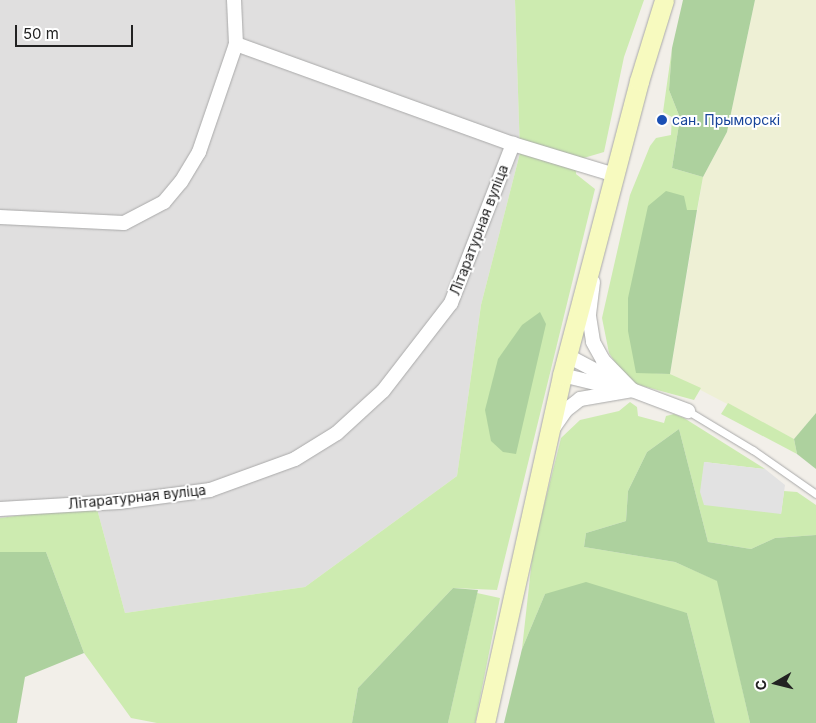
<!DOCTYPE html>
<html>
<head>
<meta charset="utf-8">
<style>
  body { margin:0 }
  #map { position:relative; width:816px; height:723px; overflow:hidden; background:#f2efe9; font-family:Inter,sans-serif }
  div>[style] { position:absolute }
  [style*='--x'] { left:calc(var(--x)*1px); top:calc(var(--y)*1px); width:calc(var(--w)*1px); rotate:calc(var(--a)*1deg) }
  .residential>* { inset:0; background:#e0dfdf }
  .farmland>* { inset:0; background:#eef0d5 }
  .grass>* { inset:0; background:#cdebb0 }
  .forest>* { inset:0; background:#add19e }
  .parking>* { inset:0; background:#e2e2e2 }
  .roads { filter:drop-shadow(0 0 1px #a9a9a9) drop-shadow(0 0 1px #a9a9a9) }
  .lane>* { height:7px; margin:-3.5px; padding:0 3.5px; transform-origin:3.5px; border-radius:3.5px; background:#fff }
  .street>* { height:14px; margin:-7px; padding:0 7px; transform-origin:7px; border-radius:7px; background:#fff }
  .secondary>* { height:19px; margin:-9.5px; padding:0 9.5px; transform-origin:9.5px; border-radius:9.5px; background:#f7fabf }
  .dots>* { width:14px; height:14px; translate:-50% -50%; box-sizing:border-box; border:2px solid #fff; border-radius:50% }
  span { translate:-50% -50%; white-space:nowrap; text-align:center; line-height:1.15; -webkit-text-stroke:4px #fff; paint-order:stroke }
  .transit-label { font-size:14px; color:#164399 }
  .left { translate:0 -50%; text-align:left }
  .street-label { font-size:14px; color:#222 }
  .north { position:absolute; left:751px; top:658px; width:50px; height:50px; -webkit-text-stroke:4px #fff; paint-order:stroke; rotate:262deg; font-size:14px; font-weight:700; line-height:20px; text-align:center; color:#222 }
  .north::after { content:''; display:block; margin:auto; width:18px; height:22px; background:#222; clip-path:polygon(50% 0,100% 100%,50% 72%,0 100%) }
  .scale { position:absolute; left:15px; top:25px; width:118px; height:22px; box-sizing:border-box; border:2px solid #222; border-top:0; padding-left:6px; font-size:15px; line-height:18px; white-space:nowrap; color:#222; -webkit-text-stroke:4px #fff; paint-order:stroke }
</style>
</head>
<body>
<div id="map">
  <div class="residential">
    <i style="clip-path:polygon(0 0,515px 0,520px 153px,481px 305px,457px 476px,305px 587px,125px 613px,96px 505px,0 518px)"></i>
  </div>
  <div class="farmland">
    <i style="clip-path:polygon(755px 0,816px 0,816px 413px,794px 439px,670px 374px,703px 177px,727px 132px)"></i>
  </div>
  <div class="grass">
    <i style="clip-path:polygon(515px 0,644px 0,624px 57px,604px 152px,577px 160px,576px 174px,595px 189px,497px 590px,453px 588px,358px 688px,352px 723px,157px 723px,131px 718px,84px 653px,46px 552px,0 552px,0 518px,96px 505px,125px 613px,305px 587px,457px 476px,481px 305px,520px 153px)"></i>
    <i style="clip-path:polygon(672px 48px,669px 90px,680px 118px,672px 168px,703px 177px,697px 210px,687px 210px,636px 372px,670px 374px,701px 388px,694px 400px,628px 382px,609px 353px,602px 318px,630px 195px,650px 146px,656px 138px,671px 135px,672px 117px,663px 112px)"></i>
    <i style="clip-path:polygon(630px 402px,637px 407px,638px 416px,664px 423px,666px 416px,674px 414px,684px 418px,765px 469px,704px 462px,781px 514px,784px 491px,797px 492px,816px 505px,816px 535px,775px 538px,751px 549px,708px 542px,679px 429px,647px 452px,628px 491px,626px 521px,586px 533px,584px 547px,675px 562px,718px 581px,750px 723px,715px 723px,687px 613px,545px 594px,522px 649px,533px 550px,561px 438px,580px 420px,619px 411px)"></i>
    <i style="clip-path:polygon(728px 403px,794px 439px,797px 454px,721px 414px)"></i>
    <i style="clip-path:polygon(477px 593px,500px 598px,475px 723px,448px 723px)"></i>
  </div>
  <div class="forest">
    <i style="clip-path:polygon(683px 0,755px 0,727px 132px,703px 177px,672px 168px,680px 118px,669px 90px,672px 48px)"></i>
    <i style="clip-path:polygon(666px 191px,684px 196px,687px 210px,697px 210px,670px 374px,636px 373px,628px 331px,628px 298px,648px 206px)"></i>
    <i style="clip-path:polygon(540px 312px,546px 324px,516px 454px,503px 452px,491px 441px,485px 410px,498px 359px,522px 325px)"></i>
    <i style="clip-path:polygon(816px 413px,816px 469px,797px 454px,794px 439px)"></i>
    <i style="clip-path:polygon(679px 429px,708px 542px,751px 549px,775px 538px,816px 535px,816px 723px,750px 723px,717px 581px,675px 562px,584px 547px,586px 533px,626px 521px,628px 491px,647px 452px)"></i>
    <i style="clip-path:polygon(0 552px,46px 552px,84px 653px,25px 677px,17px 723px,0 723px)"></i>
    <i style="clip-path:polygon(586px 582px,687px 613px,715px 723px,504px 723px,522px 649px,545px 594px)"></i>
    <i style="clip-path:polygon(453px 588px,478px 590px,448px 723px,352px 723px,358px 688px)"></i>
  </div>
  <div class="parking">
    <i style="clip-path:polygon(704px 462px,765px 469px,785px 485px,781px 514px,704px 505px,700px 492px)"></i>
  </div>
  <div class="roads">
    <div class="lane">
      <i style="--x:688;--y:411;--w:76;--a:31"></i>
      <i style="--x:753;--y:450;--w:77;--a:34.9"></i>
    </div>
    <div class="street">
      <i style="--x:236;--y:44;--w:294;--a:19.9"></i>
      <i style="--x:513;--y:144;--w:107;--a:16.9"></i>
      <i style="--x:0;--y:217;--w:124;--a:2.8"></i>
      <i style="--x:124;--y:223;--w:45;--a:-27.7"></i>
      <i style="--x:164;--y:202;--w:26;--a:-50"></i>
      <i style="--x:181;--y:182;--w:35;--a:-59"></i>
      <i style="--x:199;--y:152;--w:114;--a:-71.1"></i>
      <i style="--x:236;--y:44;--w:44;--a:-92.6"></i>
      <i style="--x:593;--y:282;--w:34;--a:97"></i>
      <i style="--x:589;--y:316;--w:26;--a:81"></i>
      <i style="--x:593;--y:342;--w:21;--a:61"></i>
      <i style="--x:603;--y:360;--w:42;--a:46"></i>
      <i style="--x:568;--y:356;--w:72;--a:28"></i>
      <i style="--x:632;--y:390;--w:60;--a:20.6"></i>
      <i style="--x:562;--y:375;--w:56;--a:13.5"></i>
      <i style="--x:552;--y:430;--w:24;--a:-55"></i>
      <i style="--x:566;--y:410;--w:18;--a:-38"></i>
      <i style="--x:580;--y:399;--w:53;--a:-9.8"></i>
      <i style="--x:0;--y:509;--w:119;--a:-3.4"></i>
      <i style="--x:119;--y:502;--w:92;--a:-7.5"></i>
      <i style="--x:210;--y:490;--w:90;--a:-20"></i>
      <i style="--x:295;--y:459;--w:49;--a:-31.8"></i>
      <i style="--x:337;--y:433;--w:62;--a:-42.4"></i>
      <i style="--x:383;--y:391;--w:111;--a:-52.3"></i>
      <i style="--x:451;--y:303;--w:171;--a:-68.7"></i>
    </div>
    <div class="secondary">
      <i style="--x:485;--y:723;--w:356;--a:-77.5"></i>
      <i style="--x:562;--y:375;--w:304;--a:-75.3"></i>
      <i style="--x:639;--y:81;--w:85;--a:-72.8"></i>
    </div>
  </div>
  <div class="dots">
    <i style="left:662px;top:120px;background:#1a4fb4"></i>
  </div>
  <div class="transit-label">
    <span class="left" style="left:672px;top:120px">сан. Прыморскі</span>
  </div>
  <div class="street-label">
    <span style="left:479px;top:230px;rotate:-69deg">Літаратурная вуліца</span>
    <span style="left:137px;top:497px;rotate:-6deg">Літаратурная вуліца</span>
  </div>
  <div class="north">С</div>
  <div class="scale">50 m</div>
</div>
</body>
</html>
